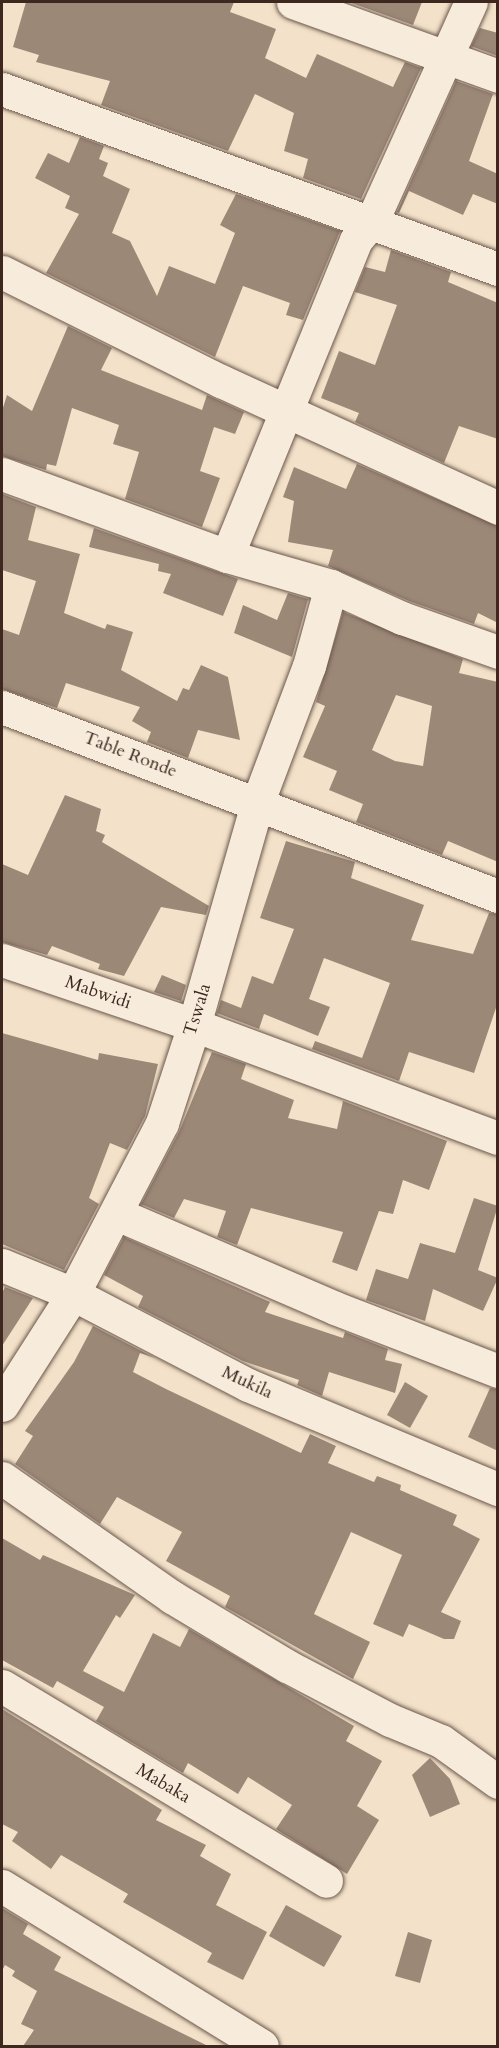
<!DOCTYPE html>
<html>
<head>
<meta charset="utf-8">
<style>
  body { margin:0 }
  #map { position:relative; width:499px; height:2048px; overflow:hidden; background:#f3e2c9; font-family:Cardo,serif }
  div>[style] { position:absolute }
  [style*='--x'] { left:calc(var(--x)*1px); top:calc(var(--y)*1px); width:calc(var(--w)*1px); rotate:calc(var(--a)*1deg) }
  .building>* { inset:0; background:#9c8877 }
  .roads { filter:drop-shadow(0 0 2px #6a564a) drop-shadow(0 0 2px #6a564a) }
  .minor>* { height:33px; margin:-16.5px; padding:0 16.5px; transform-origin:16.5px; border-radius:16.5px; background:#f7ecdc }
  span { translate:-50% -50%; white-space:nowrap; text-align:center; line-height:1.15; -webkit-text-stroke:4.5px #f7ecdc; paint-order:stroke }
  .street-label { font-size:18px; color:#3d271f }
  .frame { position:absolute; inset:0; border:3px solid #3d271f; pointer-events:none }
</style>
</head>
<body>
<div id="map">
  <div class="building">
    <i style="clip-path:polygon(26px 2px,234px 2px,230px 12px,276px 29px,265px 58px,306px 78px,317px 54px,393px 87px,405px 62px,421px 68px,361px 199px,303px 178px,308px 159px,284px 151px,294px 113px,255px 94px,228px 151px,101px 105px,110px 81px,36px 62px,39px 55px,13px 47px)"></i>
    <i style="clip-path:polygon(349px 2px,422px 2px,413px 25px)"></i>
    <i style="clip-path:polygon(480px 28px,498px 33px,498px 56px,471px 46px)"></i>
    <i style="clip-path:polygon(456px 81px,493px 94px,469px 161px,498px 174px,498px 204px,473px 194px,463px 215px,409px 191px,399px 213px,397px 212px)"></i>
    <i style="clip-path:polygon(80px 137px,104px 146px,99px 159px,108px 163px,103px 176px,130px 189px,112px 233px,130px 241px,157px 296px,169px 266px,215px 284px,235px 233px,220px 225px,236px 194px,340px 231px,303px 320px,286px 315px,290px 303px,243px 286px,215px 357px,46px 273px,79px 214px,65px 208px,70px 196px,35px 178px,48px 153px,69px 163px)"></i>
    <i style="clip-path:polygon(391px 250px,451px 272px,448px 282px,498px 303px,498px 439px,459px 426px,444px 463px,355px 422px,359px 413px,321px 398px,339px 351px,375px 365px,397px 305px,355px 292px,365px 267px,385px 272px)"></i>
    <i style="clip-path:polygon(68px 326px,112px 348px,101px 370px,202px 410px,207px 395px,244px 412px,235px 434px,214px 427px,200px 471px,220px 478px,202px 527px,125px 499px,139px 452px,113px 444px,119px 425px,72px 408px,56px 466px,47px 464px,46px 470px,2px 456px,2px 411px,7px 395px,32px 411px)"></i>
    <i style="clip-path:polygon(357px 464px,498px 526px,498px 623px,478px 613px,474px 624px,409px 601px,328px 566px,333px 550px,288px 542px,294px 501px,283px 497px,294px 467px,346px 489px)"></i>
    <i style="clip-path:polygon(2px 494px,36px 507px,28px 540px,80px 554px,64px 613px,105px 629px,107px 624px,133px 632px,121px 670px,177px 701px,183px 688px,189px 690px,201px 665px,228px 677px,240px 740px,198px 730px,188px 758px,147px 742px,151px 732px,132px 721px,140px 707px,66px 683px,57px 708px,2px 689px,2px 629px,19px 635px,36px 581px,2px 570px)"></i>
    <i style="clip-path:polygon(94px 528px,238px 579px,223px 616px,163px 593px,171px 574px,158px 571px,159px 564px,89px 547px)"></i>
    <i style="clip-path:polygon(288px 593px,308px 599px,292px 657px,234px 633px,243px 605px,277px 620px)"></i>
    <i style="clip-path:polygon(evenodd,343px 612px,463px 659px,459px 673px,498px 682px,498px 862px,448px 841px,442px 855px,356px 822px,363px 804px,329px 790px,337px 771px,303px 757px,325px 706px,316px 702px,343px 612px,396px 695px,432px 706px,423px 766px,395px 761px,372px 750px,396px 695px)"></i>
    <i style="clip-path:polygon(65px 795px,101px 809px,96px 831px,105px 835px,102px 842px,209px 906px,206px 915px,161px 907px,124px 976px,98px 969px,100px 964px,52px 946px,47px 955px,2px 942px,2px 864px,28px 875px)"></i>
    <i style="clip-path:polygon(286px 841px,355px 862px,351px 878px,424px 905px,411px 940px,473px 954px,489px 913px,498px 914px,498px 1002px,474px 1073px,409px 1052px,399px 1081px,312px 1049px,315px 1041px,362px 1058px,390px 983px,324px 958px,309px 999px,330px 1007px,318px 1036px,264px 1014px,259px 1029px,217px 1013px,221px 1000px,241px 1008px,252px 976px,273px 984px,294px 929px,260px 918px)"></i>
    <i style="clip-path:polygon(162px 975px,186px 985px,181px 1001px,154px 992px)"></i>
    <i style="clip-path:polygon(2px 1033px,98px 1060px,99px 1053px,158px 1064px,145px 1116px,127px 1150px,110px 1143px,89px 1198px,99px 1204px,64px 1270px,2px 1244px)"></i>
    <i style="clip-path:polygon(212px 1052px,246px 1064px,241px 1079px,294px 1100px,288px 1118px,337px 1129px,343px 1101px,447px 1141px,429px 1190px,403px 1180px,393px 1214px,379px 1211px,357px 1271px,332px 1262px,343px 1232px,251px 1208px,237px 1245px,217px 1237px,226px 1211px,184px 1199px,174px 1218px,141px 1204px,179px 1132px)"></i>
    <i style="clip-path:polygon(474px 1198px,498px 1206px,478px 1270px,498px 1278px,483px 1311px,433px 1289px,425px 1321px,366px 1300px,376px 1269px,408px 1279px,420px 1243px,455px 1253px)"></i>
    <i style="clip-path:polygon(124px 1237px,270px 1302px,265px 1312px,343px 1338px,345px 1332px,388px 1349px,385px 1360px,402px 1364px,395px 1393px,329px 1372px,322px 1396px,297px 1385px,299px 1380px,243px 1361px,138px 1307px,143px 1296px,104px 1275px)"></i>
    <i style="clip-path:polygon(5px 1287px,33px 1298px,2px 1346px,2px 1293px)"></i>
    <i style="clip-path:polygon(93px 1326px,155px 1358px,140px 1353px,133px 1372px,166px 1389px,301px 1453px,310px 1434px,336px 1446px,328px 1463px,374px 1482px,377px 1476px,401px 1485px,400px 1490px,457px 1515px,453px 1525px,480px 1539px,441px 1612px,461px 1621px,454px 1639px,444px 1639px,409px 1624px,403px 1637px,373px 1624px,402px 1555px,351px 1532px,314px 1614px,370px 1642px,353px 1679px,225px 1607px,230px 1596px,166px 1561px,182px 1532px,117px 1497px,100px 1524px,15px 1464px,33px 1436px,25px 1431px,74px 1362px)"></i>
    <i style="clip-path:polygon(405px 1382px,428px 1396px,410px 1428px,387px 1415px)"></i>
    <i style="clip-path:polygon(490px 1388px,498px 1389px,498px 1451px,468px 1437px)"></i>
    <i style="clip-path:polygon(2px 1538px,40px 1560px,43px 1555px,135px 1595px,120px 1618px,116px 1615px,83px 1671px,124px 1692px,153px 1633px,180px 1647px,189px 1629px,354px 1726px,346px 1741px,382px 1761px,357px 1806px,379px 1820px,347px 1874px,276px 1829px,292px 1805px,248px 1777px,238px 1794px,188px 1763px,183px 1773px,96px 1721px,104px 1707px,57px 1681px,53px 1688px,2px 1660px)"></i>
    <i style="clip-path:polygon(2px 1709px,162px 1810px,156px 1820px,206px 1845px,200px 1856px,231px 1874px,216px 1905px,267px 1932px,243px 1980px,207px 1962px,212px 1953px,123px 1902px,128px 1894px,61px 1855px,51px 1869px,12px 1841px,18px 1832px,2px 1824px)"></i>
    <i style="clip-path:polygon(430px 1758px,450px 1779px,460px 1804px,430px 1817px,412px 1775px)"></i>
    <i style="clip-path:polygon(286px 1905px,342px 1936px,324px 1967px,269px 1936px)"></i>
    <i style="clip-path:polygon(2px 1908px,28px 1924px,23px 1934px,61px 1957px,54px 1970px,208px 2046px,23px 2046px,34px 2030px,21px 2024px,37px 1991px,12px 1976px,15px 1971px,5px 1965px,2px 1971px)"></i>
    <i style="clip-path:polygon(408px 1932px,432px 1940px,420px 1983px,395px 1976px)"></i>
  </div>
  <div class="roads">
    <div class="minor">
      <i style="--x:293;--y:2;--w:218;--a:19.8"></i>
      <i style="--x:2;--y:89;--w:528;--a:19.95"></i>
      <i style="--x:2;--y:272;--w:245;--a:26.5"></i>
      <i style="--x:221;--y:381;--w:305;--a:24.6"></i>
      <i style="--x:2;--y:474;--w:239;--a:20"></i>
      <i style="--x:227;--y:556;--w:108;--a:16.1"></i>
      <i style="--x:331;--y:586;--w:78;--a:24.3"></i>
      <i style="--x:402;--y:618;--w:102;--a:19.5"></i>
      <i style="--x:227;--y:556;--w:341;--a:-67.8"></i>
      <i style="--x:356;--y:240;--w:25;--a:-50"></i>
      <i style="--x:372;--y:221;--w:240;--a:-65.7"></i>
      <i style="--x:2;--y:707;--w:531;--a:20.86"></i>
      <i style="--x:2;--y:960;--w:203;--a:18.7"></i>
      <i style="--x:194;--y:1025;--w:324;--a:20.4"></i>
      <i style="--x:117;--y:1214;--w:237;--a:23.3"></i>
      <i style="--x:335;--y:1308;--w:175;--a:21.1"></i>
      <i style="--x:2;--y:1265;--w:77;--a:22.2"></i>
      <i style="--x:73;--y:1294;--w:197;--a:27.5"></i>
      <i style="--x:248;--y:1385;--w:271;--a:22.6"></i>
      <i style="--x:2;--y:1405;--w:132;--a:-57.4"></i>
      <i style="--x:73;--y:1294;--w:193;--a:-62.5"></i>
      <i style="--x:162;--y:1123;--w:103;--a:-71.9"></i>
      <i style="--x:194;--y:1025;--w:230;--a:-74.1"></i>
      <i style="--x:257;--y:804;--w:147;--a:-69.4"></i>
      <i style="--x:309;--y:666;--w:83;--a:-74.6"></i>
      <i style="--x:2;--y:1478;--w:208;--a:35"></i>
      <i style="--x:172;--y:1597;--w:134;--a:31"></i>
      <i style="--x:287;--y:1666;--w:116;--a:27.7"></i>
      <i style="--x:390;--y:1720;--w:55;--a:22.4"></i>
      <i style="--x:441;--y:1741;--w:70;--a:35.7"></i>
      <i style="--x:2;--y:1686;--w:378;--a:31"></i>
      <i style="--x:2;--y:1886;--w:305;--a:31.6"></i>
    </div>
  </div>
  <div class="street-label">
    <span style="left:130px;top:755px;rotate:21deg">Table Ronde</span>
    <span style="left:98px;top:993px;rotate:19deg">Mabwidi</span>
    <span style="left:198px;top:1010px;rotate:-73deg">Tswala</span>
    <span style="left:247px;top:1383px;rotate:25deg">Mukila</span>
    <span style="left:163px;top:1784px;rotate:31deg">Mabaka</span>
  </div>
  <div class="frame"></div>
</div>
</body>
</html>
